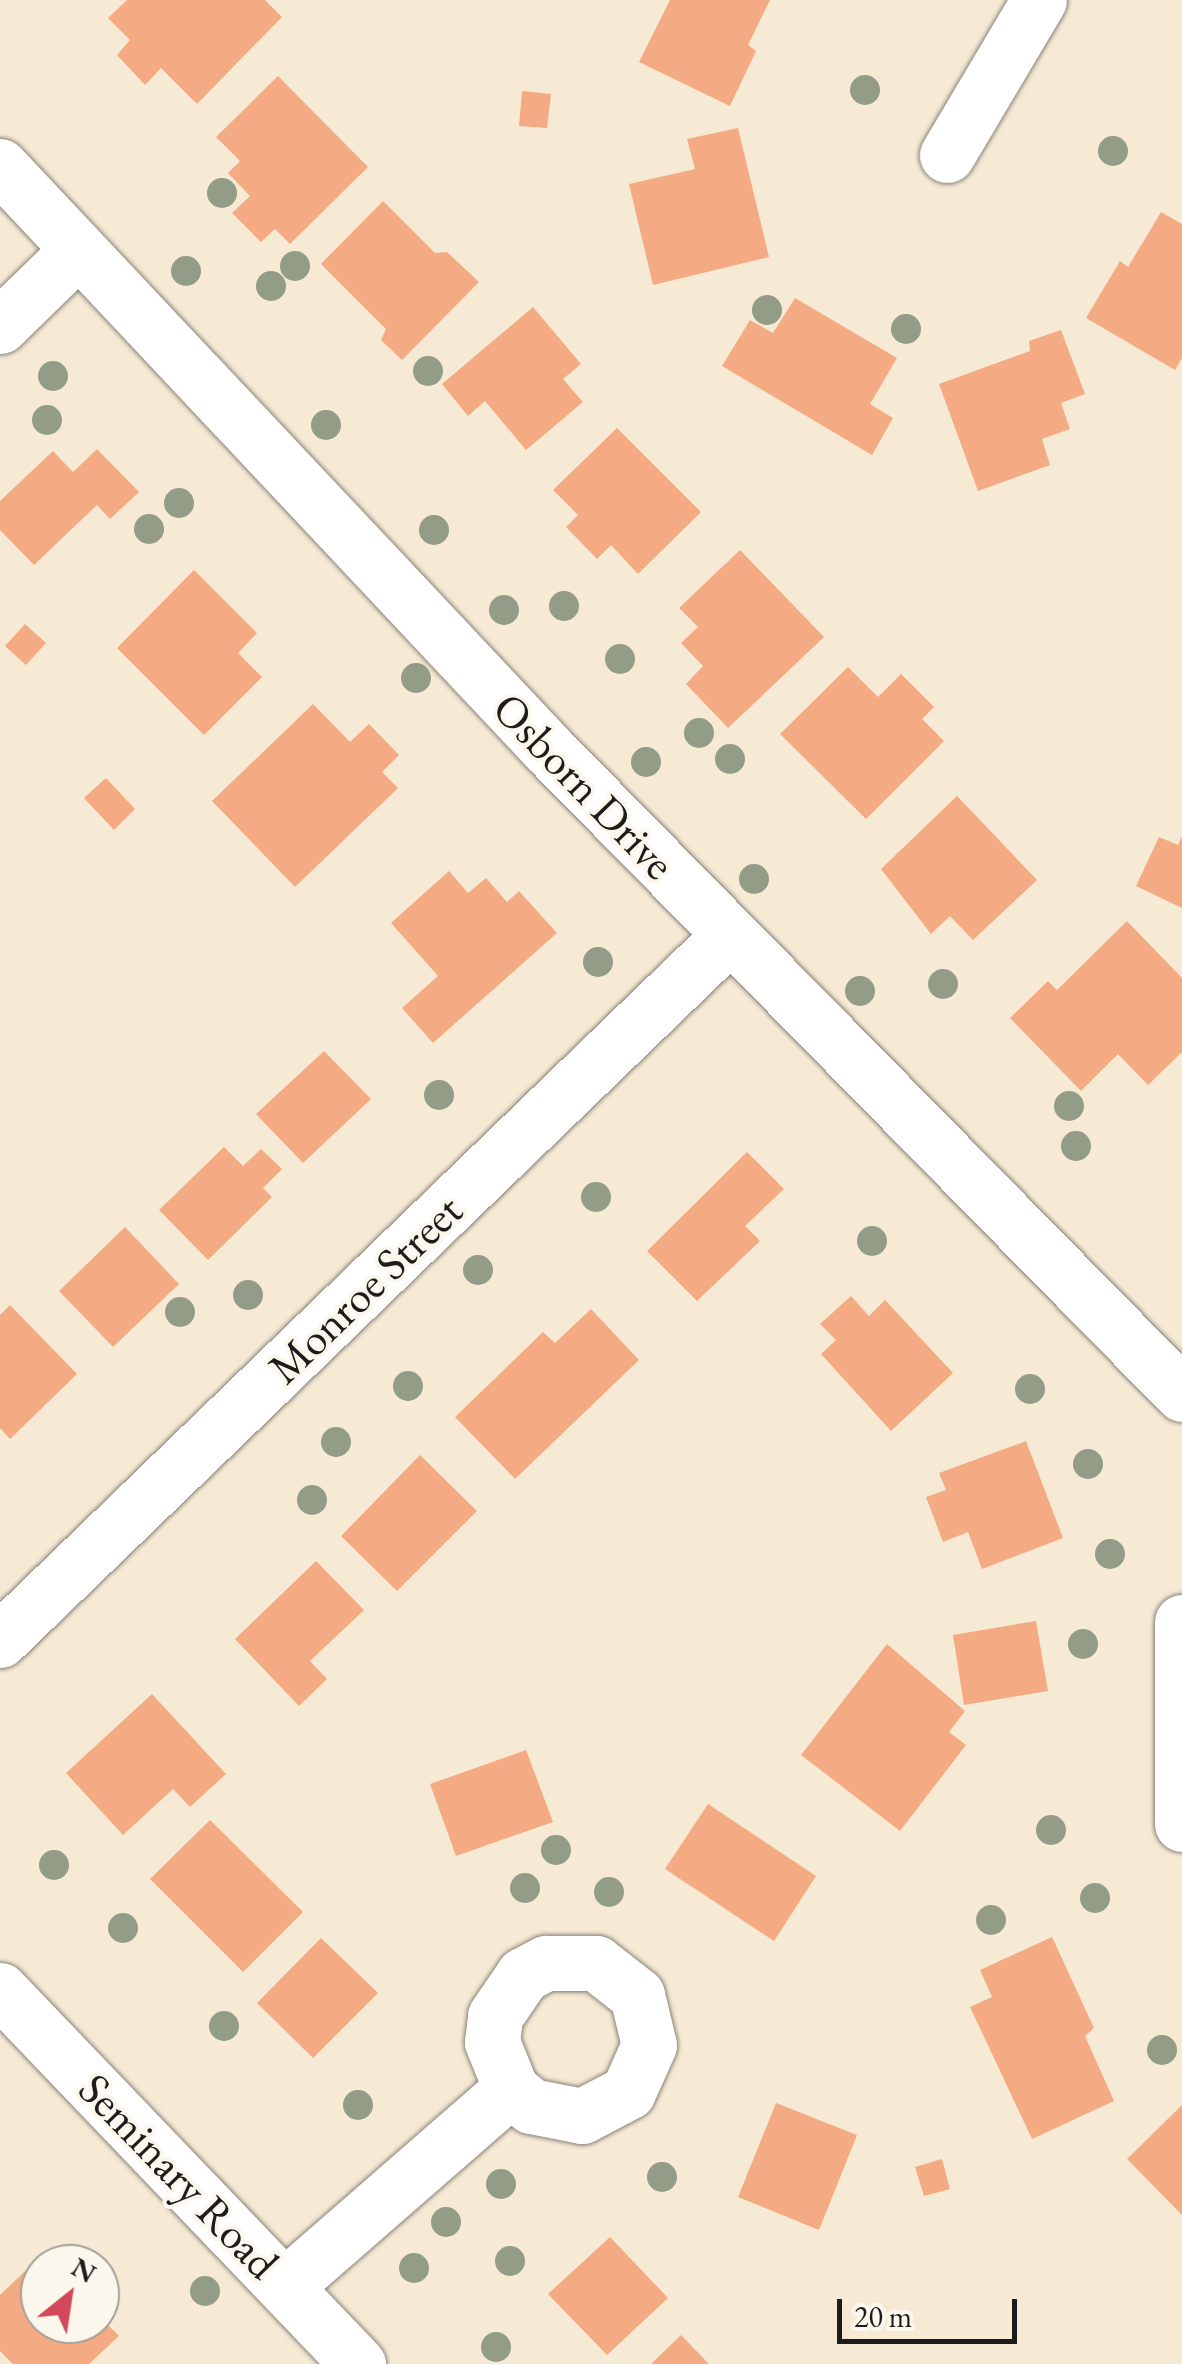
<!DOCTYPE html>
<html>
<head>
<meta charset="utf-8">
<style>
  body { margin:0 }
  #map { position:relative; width:1182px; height:2364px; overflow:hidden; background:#f6ead5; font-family:"EB Garamond",serif }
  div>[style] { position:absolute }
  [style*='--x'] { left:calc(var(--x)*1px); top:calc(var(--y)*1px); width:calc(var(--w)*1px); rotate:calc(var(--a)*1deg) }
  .building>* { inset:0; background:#f4ab83 }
  .roads { filter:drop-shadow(0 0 2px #898378) drop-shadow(0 0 2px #898378) }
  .minor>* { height:55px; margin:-27.5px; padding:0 27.5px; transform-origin:27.5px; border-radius:27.5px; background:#fff }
  .major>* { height:55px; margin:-27.5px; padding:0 27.5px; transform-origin:27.5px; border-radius:27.5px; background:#fff }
  .trees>* { width:30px; height:30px; margin:-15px; border-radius:50%; background:#939c86 }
  span { translate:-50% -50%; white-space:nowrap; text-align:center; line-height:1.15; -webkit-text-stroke:8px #fbf7ec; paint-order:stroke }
  .street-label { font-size:45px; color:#1c1c1c }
  .north { position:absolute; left:20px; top:2244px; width:100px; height:100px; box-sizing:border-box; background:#fbf7ec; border:2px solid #a29f99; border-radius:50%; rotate:30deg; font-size:28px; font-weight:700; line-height:40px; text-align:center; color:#1c1c1c }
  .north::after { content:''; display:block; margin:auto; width:35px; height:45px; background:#d1495b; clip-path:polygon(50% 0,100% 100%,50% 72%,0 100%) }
  .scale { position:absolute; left:837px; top:2299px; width:180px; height:45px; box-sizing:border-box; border:5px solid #1c1c1c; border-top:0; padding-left:12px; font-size:30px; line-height:35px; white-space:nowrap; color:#1c1c1c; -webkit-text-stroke:8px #fbf7ec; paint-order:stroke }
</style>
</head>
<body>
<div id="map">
  <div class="building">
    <i style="clip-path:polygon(127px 0,265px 0,282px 17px,197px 104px,161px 68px,145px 85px,117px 55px,130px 40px,108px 18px)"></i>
    <i style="clip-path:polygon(670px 0,770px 0,748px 45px,756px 51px,730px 106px,639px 62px)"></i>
    <i style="clip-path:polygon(278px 76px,368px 167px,290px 244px,275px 229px,261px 242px,232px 213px,250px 196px,228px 173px,240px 161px,216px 137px)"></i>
    <i style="clip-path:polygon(522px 91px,551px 94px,547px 128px,519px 126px)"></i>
    <i style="clip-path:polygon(738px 128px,769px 257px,653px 285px,629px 184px,695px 169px,687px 139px)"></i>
    <i style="clip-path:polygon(383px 201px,435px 253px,447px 252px,479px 282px,402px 360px,381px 340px,386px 329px,321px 264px)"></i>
    <i style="clip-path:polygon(1161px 212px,1182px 224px,1182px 358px,1175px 370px,1086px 318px,1120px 261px,1128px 267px)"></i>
    <i style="clip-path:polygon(795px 298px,897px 358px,870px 404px,893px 418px,872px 455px,722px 366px,750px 320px,773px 333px)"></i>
    <i style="clip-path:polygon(533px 307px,581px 364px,563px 379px,583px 402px,526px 450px,485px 401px,468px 416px,442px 384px)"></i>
    <i style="clip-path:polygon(1061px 330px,1085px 394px,1061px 403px,1070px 429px,1042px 439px,1050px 465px,978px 491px,939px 384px,1030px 351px,1029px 341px)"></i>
    <i style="clip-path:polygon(617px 428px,701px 512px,638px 574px,611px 545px,597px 559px,566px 527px,578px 515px,553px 490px)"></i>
    <i style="clip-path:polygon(97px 449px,139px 492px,110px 519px,97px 505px,34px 565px,0 530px,0 501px,53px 451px,73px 472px)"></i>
    <i style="clip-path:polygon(740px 550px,824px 637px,728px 728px,686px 684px,703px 666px,681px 643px,698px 627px,679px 608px)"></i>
    <i style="clip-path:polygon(194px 570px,257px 633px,238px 653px,262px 677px,204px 735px,117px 648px)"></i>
    <i style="clip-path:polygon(25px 624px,46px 643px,26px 665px,5px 646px)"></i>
    <i style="clip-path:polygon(848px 667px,878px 697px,901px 674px,934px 707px,922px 719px,944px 741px,866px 819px,780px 734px)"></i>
    <i style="clip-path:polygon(313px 704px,350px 742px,369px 724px,399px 755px,382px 772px,398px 788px,295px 887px,212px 801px)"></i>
    <i style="clip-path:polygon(106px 778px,135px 809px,114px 830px,84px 798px)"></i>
    <i style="clip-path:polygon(957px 796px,1037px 880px,973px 940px,950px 916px,931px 934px,881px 869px)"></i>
    <i style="clip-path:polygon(1182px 836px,1182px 908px,1136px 886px,1159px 837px,1178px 845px)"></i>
    <i style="clip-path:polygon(449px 871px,468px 893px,486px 878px,507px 902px,519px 891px,557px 933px,433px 1043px,402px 1008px,438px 976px,391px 923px)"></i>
    <i style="clip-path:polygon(1127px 921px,1182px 978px,1182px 1052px,1148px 1085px,1118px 1054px,1081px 1091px,1010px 1018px,1048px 981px,1057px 990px)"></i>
    <i style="clip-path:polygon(324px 1051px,371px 1099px,303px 1163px,256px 1114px)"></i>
    <i style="clip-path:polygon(224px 1147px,243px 1166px,261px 1149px,282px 1169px,263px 1188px,272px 1197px,208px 1260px,159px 1210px)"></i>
    <i style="clip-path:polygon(747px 1152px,784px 1189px,745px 1226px,760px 1241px,697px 1301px,647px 1251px)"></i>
    <i style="clip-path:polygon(125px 1227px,179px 1284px,113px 1347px,59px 1291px)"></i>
    <i style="clip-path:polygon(851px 1296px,869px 1316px,885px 1300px,953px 1373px,891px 1431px,821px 1354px,836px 1340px,820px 1324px)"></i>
    <i style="clip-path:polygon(10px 1305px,77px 1374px,10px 1439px,0 1428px,0 1315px)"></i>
    <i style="clip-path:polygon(591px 1309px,639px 1360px,515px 1479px,455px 1417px,543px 1332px,555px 1343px)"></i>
    <i style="clip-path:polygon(1026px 1441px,1063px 1538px,982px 1569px,968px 1532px,943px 1542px,926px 1497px,946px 1490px,939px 1473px)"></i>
    <i style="clip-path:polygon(420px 1455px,477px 1511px,397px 1591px,341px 1536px)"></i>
    <i style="clip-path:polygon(316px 1561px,364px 1610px,310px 1661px,327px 1679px,299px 1706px,235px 1639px)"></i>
    <i style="clip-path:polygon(1036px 1621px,1048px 1691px,964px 1705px,953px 1635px)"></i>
    <i style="clip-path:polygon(887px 1644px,965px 1711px,949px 1732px,966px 1745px,900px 1831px,801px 1755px)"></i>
    <i style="clip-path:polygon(152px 1694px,226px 1774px,190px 1807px,173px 1789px,123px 1835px,66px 1773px)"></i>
    <i style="clip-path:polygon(526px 1750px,553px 1822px,456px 1856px,430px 1784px)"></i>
    <i style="clip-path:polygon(708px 1804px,816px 1876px,774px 1941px,665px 1869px)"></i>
    <i style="clip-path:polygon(210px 1820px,303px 1912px,243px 1972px,150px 1879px)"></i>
    <i style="clip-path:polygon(1052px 1937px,1094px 2028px,1085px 2036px,1114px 2101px,1032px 2139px,970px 2007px,992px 1997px,980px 1970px)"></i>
    <i style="clip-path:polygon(321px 1938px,378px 1993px,313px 2058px,257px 2003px)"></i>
    <i style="clip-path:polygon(776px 2103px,857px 2135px,819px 2230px,738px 2197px)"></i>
    <i style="clip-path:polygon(1182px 2105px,1182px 2215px,1127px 2159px)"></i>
    <i style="clip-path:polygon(942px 2159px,950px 2189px,924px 2196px,915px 2167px)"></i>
    <i style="clip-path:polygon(610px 2237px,668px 2298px,607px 2355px,548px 2294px)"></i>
    <i style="clip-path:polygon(42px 2255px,50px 2264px,40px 2264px,40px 2324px,100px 2324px,100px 2317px,119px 2336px,89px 2364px,13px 2364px,0 2351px,0 2295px)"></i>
    <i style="clip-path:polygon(681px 2335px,709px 2364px,651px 2364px)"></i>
  </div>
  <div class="roads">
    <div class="minor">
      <i style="--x:947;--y:155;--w:180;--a:-59.3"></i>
      <i style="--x:0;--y:166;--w:802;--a:46.77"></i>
      <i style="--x:549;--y:750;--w:903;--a:45.49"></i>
      <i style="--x:0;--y:326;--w:109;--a:-44.3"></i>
      <i style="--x:1182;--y:1622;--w:202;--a:90"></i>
      <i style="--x:0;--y:1640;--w:1012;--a:-44"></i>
      <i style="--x:285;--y:2286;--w:300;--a:-41.1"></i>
      <i style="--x:511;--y:2089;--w:51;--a:-112"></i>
      <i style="--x:492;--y:2042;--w:26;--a:-83"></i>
      <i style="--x:495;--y:2016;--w:50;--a:-55.7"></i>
      <i style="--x:523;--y:1975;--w:26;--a:-28"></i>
      <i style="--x:546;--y:1963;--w:50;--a:0"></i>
      <i style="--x:596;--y:1963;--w:52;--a:38"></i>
      <i style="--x:637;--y:1995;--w:51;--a:76.5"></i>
      <i style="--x:649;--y:2045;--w:51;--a:114.1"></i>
      <i style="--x:628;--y:2092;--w:52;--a:152.4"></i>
      <i style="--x:582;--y:2116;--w:52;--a:-168.9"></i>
      <i style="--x:531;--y:2106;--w:26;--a:-140"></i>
    </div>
    <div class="major">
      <i style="--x:0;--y:1990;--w:518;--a:46.25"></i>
    </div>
  </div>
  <div class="trees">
    <i style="left:865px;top:90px"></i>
    <i style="left:1113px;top:151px"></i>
    <i style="left:222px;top:193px"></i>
    <i style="left:295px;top:266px"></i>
    <i style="left:186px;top:271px"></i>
    <i style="left:271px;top:286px"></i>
    <i style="left:767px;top:310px"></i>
    <i style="left:906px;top:329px"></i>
    <i style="left:428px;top:371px"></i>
    <i style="left:53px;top:376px"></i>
    <i style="left:47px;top:420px"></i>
    <i style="left:326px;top:425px"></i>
    <i style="left:179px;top:503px"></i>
    <i style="left:149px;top:529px"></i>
    <i style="left:434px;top:530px"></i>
    <i style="left:564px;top:606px"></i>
    <i style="left:504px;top:610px"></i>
    <i style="left:620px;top:659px"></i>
    <i style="left:416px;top:678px"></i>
    <i style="left:699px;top:733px"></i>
    <i style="left:730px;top:759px"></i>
    <i style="left:646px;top:762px"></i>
    <i style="left:754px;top:879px"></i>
    <i style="left:598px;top:962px"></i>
    <i style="left:943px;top:984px"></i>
    <i style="left:860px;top:991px"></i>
    <i style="left:439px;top:1095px"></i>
    <i style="left:1069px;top:1106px"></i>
    <i style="left:1076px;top:1146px"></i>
    <i style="left:596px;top:1197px"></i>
    <i style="left:872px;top:1241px"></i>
    <i style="left:478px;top:1270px"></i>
    <i style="left:248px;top:1295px"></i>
    <i style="left:180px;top:1312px"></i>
    <i style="left:408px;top:1386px"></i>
    <i style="left:1030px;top:1389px"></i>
    <i style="left:336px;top:1442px"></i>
    <i style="left:1088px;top:1464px"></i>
    <i style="left:312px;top:1500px"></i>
    <i style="left:1110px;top:1554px"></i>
    <i style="left:1083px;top:1644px"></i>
    <i style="left:1051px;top:1830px"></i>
    <i style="left:556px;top:1850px"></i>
    <i style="left:54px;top:1865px"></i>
    <i style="left:525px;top:1888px"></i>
    <i style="left:609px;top:1892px"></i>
    <i style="left:1095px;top:1898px"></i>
    <i style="left:991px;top:1920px"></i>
    <i style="left:123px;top:1928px"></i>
    <i style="left:224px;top:2026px"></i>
    <i style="left:1162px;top:2050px"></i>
    <i style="left:358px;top:2105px"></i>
    <i style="left:662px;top:2177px"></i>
    <i style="left:501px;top:2184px"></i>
    <i style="left:446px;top:2222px"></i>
    <i style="left:510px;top:2261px"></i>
    <i style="left:414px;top:2268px"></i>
    <i style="left:205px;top:2291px"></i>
    <i style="left:496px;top:2347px"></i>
  </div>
  <div class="street-label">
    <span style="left:584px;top:786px;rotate:46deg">Osborn Drive</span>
    <span style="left:365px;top:1289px;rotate:-44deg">Monroe Street</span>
    <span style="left:179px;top:2176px;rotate:46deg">Seminary Road</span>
  </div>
  <div class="north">N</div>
  <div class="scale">20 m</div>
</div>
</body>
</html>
